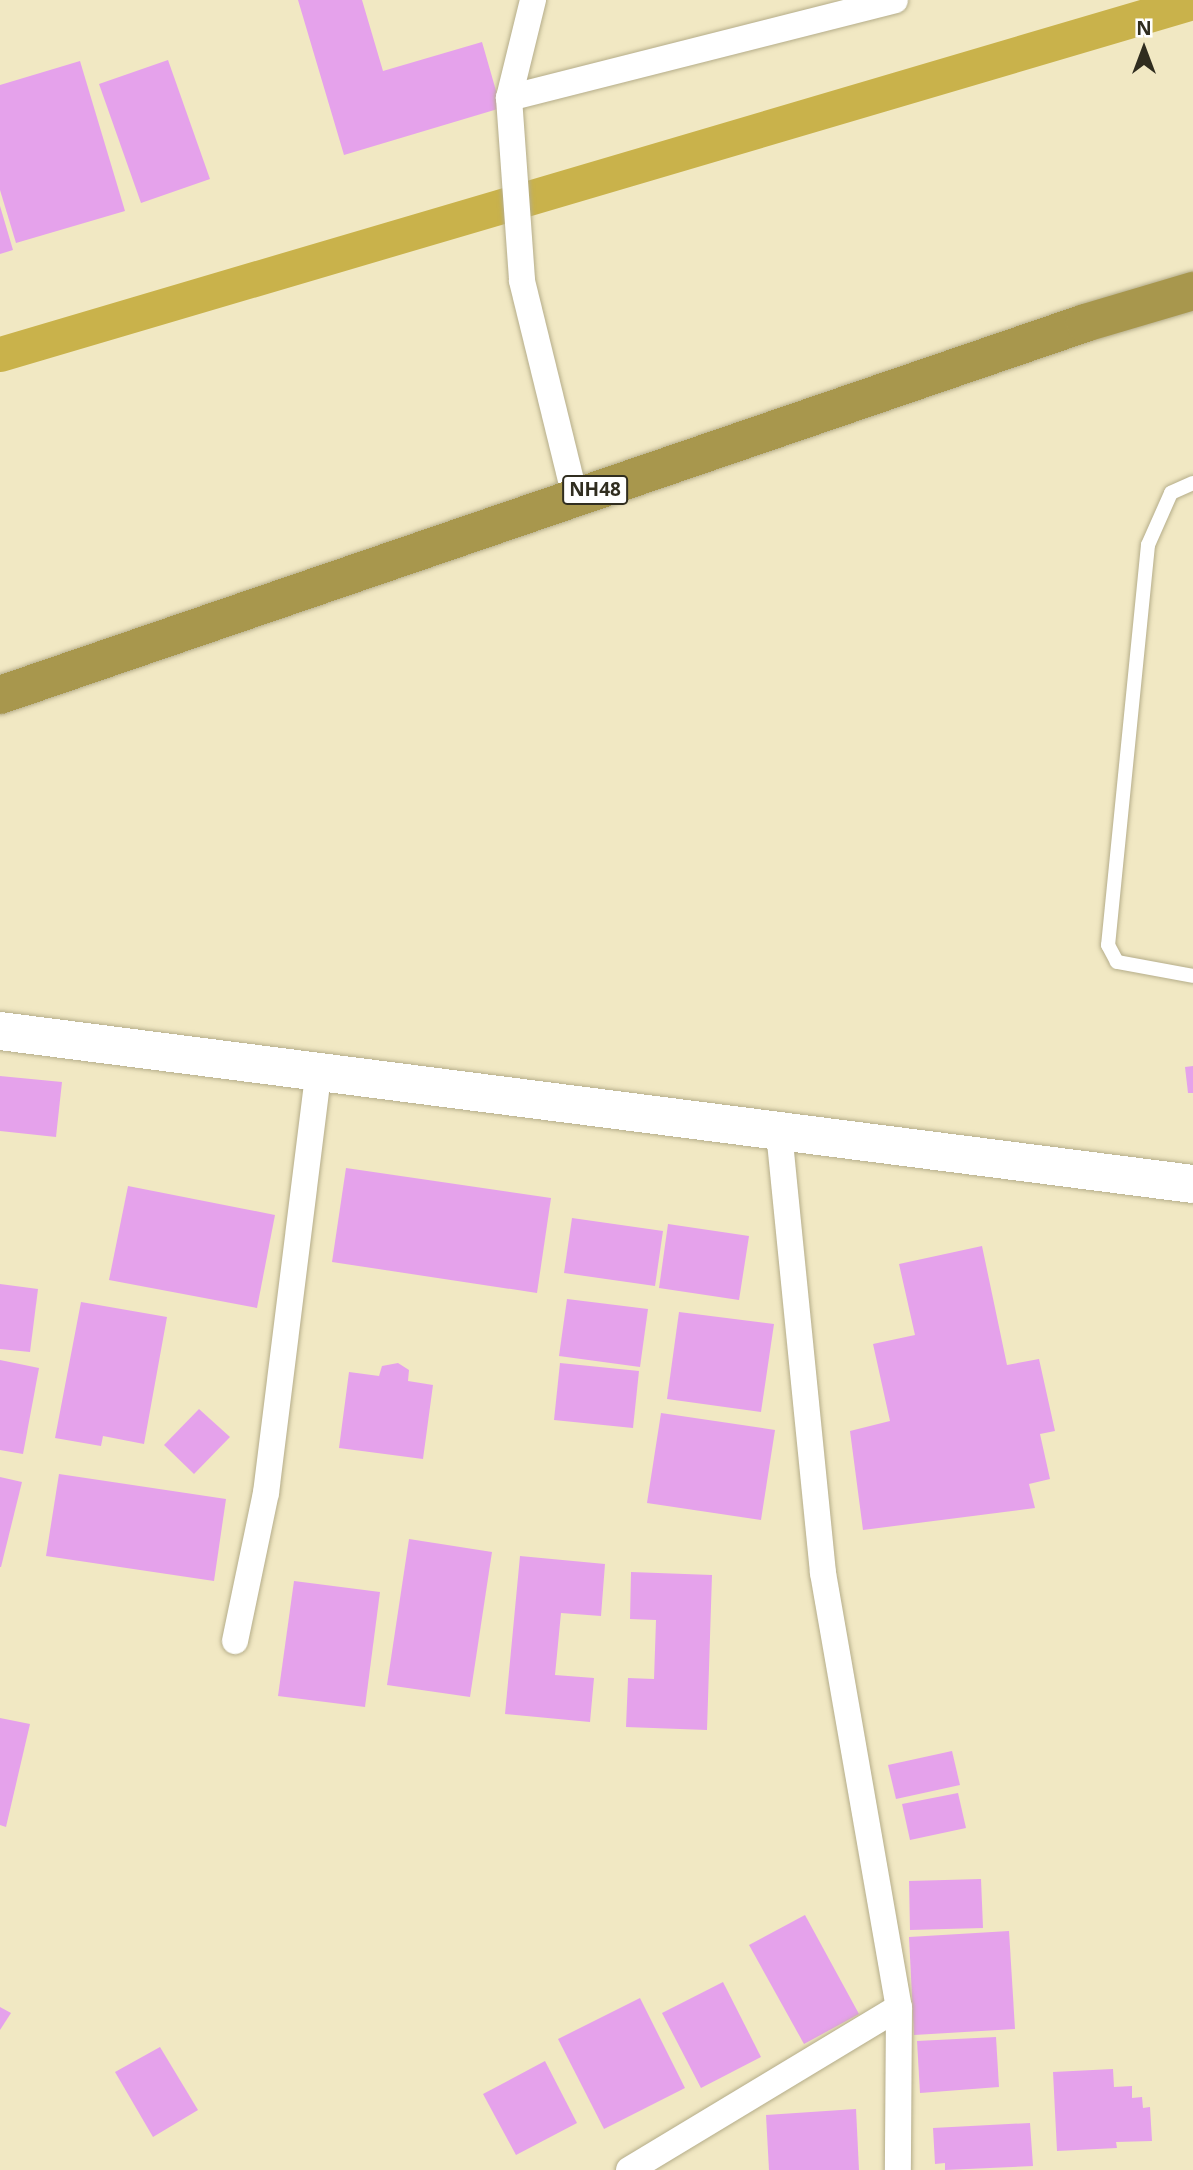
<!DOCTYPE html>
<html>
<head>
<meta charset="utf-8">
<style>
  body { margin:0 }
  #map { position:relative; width:1193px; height:2170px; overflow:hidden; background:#f1e8c3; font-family:"Open Sans",sans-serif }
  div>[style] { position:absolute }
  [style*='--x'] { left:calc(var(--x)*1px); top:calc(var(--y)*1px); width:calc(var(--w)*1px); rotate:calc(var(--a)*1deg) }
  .canal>* { height:35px; margin:-17.5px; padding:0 17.5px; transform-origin:17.5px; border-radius:17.5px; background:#c9b24b }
  .building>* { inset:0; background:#e5a2eb }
  .roads { filter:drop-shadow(0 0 2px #b5ad8a) drop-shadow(0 0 2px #b5ad8a) }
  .lane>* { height:14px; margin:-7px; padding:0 7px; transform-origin:7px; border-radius:7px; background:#fff }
  .street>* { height:26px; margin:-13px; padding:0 13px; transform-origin:13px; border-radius:13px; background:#fff }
  .secondary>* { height:38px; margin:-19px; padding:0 19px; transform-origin:19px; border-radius:19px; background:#fff }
  .highway>* { height:38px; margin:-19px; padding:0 19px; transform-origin:19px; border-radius:19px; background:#a8974d }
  span { translate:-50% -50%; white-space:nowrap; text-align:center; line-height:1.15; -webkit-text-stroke:5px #fff; paint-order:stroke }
  .shield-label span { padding:2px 5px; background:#fff; border:2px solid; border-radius:5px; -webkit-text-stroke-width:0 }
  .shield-label { font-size:19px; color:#302d1f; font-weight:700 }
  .north { position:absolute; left:1109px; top:14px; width:70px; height:70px; -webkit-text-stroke:5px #fff; paint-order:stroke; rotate:0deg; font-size:19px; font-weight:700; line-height:28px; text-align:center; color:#302d1f }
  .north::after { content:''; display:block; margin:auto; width:24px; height:32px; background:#302d1f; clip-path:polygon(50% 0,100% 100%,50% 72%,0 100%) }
</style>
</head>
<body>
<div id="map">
  <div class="canal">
    <i style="--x:0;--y:354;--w:1244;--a:-16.44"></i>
  </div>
  <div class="building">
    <i style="clip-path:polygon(298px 0,362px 0,383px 71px,482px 42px,501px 108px,344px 155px)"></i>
    <i style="clip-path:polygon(168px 60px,210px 179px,141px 203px,99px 84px)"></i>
    <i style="clip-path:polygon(80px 61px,125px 211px,16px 243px,0 190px,0 85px)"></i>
    <i style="clip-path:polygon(0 206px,13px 250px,0 254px)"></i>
    <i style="clip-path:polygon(1193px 1066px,1193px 1093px,1188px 1093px,1185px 1067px)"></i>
    <i style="clip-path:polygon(0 1076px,62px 1082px,56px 1137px,0 1131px)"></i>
    <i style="clip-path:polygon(346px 1168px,551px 1198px,537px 1293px,332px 1262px)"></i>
    <i style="clip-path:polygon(128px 1186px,275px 1215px,257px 1308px,109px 1280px)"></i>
    <i style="clip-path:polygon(572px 1218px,663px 1231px,655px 1286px,564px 1273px)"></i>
    <i style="clip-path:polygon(668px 1224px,749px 1236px,739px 1300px,659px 1288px)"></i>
    <i style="clip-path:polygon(982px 1246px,1007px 1365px,1039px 1359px,1055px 1431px,1040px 1434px,1050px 1479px,1029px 1484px,1035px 1508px,863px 1530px,850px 1431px,890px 1421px,873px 1344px,915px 1335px,899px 1264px)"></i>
    <i style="clip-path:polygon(0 1284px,38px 1289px,30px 1352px,0 1349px)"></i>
    <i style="clip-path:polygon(567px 1299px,648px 1309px,640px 1367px,559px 1356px)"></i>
    <i style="clip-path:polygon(81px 1302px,167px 1317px,144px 1444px,103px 1436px,101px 1446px,55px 1438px)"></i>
    <i style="clip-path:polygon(679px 1312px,774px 1324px,761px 1412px,667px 1399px)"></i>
    <i style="clip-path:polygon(0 1360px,39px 1368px,23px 1454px,0 1450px)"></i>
    <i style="clip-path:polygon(398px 1363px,409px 1370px,408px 1381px,433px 1385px,423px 1459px,339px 1448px,349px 1372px,379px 1376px,382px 1366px)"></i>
    <i style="clip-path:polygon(560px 1363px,639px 1371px,633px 1428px,554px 1420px)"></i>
    <i style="clip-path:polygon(199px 1409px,230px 1437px,194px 1474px,164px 1445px)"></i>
    <i style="clip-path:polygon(661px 1413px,775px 1430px,761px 1520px,647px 1503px)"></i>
    <i style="clip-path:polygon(59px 1474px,226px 1499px,214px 1581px,46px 1556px)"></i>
    <i style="clip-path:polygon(0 1477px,22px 1482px,1px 1567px,0 1567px)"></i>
    <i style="clip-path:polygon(409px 1539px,492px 1552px,470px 1697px,387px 1685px)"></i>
    <i style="clip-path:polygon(520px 1556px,605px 1564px,601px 1616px,561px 1613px,555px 1675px,594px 1678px,590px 1722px,505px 1714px)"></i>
    <i style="clip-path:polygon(631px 1572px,712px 1575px,707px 1730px,626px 1727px,628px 1678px,654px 1679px,656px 1620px,630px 1619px)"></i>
    <i style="clip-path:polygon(294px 1581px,380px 1592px,365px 1707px,278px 1696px)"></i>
    <i style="clip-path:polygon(0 1718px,30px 1724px,6px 1827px,0 1825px)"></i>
    <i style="clip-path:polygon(952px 1751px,960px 1785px,896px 1799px,888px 1765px)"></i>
    <i style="clip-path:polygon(958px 1793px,966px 1828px,910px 1840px,902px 1804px)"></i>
    <i style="clip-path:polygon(981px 1879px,983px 1928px,910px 1930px,909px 1881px)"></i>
    <i style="clip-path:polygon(805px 1915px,859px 2014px,804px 2044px,749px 1945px)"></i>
    <i style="clip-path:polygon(1009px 1931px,1015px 2029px,914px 2035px,909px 1937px)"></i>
    <i style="clip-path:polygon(723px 1982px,761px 2057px,701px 2088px,662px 2013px)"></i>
    <i style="clip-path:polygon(640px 1998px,685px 2088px,604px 2129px,558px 2039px)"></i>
    <i style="clip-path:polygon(0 2007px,11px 2013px,0 2030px)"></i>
    <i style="clip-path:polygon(996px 2037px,999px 2087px,920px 2093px,917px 2041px)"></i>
    <i style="clip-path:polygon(160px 2047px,198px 2110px,153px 2137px,115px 2072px)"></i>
    <i style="clip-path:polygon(545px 2061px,577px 2123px,516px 2155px,483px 2094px)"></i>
    <i style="clip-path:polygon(1113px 2069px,1114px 2087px,1132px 2086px,1132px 2098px,1142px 2097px,1143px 2108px,1150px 2107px,1152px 2141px,1116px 2142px,1117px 2148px,1057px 2151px,1053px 2072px)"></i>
    <i style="clip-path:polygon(856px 2109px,859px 2170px,769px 2170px,766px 2115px)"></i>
    <i style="clip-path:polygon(1030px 2123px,1033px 2166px,945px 2170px,945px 2163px,935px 2164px,933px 2128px)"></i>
  </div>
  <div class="roads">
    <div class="lane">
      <i style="--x:1193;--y:483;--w:24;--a:156"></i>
      <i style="--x:1171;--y:493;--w:57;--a:113.9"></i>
      <i style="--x:1148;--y:545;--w:402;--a:95.7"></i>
      <i style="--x:1108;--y:945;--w:19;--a:62"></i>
      <i style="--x:1117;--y:962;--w:77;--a:10.4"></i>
    </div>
    <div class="street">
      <i style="--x:533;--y:0;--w:101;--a:103.8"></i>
      <i style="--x:509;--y:98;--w:183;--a:85.9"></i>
      <i style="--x:522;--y:281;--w:222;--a:76.2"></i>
      <i style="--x:509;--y:98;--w:398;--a:-14.2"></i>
      <i style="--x:779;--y:1132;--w:443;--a:84.3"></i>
      <i style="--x:823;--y:1573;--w:441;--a:80.1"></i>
      <i style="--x:899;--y:2007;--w:163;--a:90.4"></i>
      <i style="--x:235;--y:1641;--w:151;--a:-78.2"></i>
      <i style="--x:266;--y:1493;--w:423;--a:-82.9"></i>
      <i style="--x:629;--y:2170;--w:315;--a:-31.1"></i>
    </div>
    <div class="secondary">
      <i style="--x:0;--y:1031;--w:1203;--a:7.31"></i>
    </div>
    <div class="highway">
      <i style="--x:0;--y:695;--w:1147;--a:-18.92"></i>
      <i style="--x:1085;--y:323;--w:113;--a:-16.5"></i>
    </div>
  </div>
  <div class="shield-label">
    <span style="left:595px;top:490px">NH48</span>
  </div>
  <div class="north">N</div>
</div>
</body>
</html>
